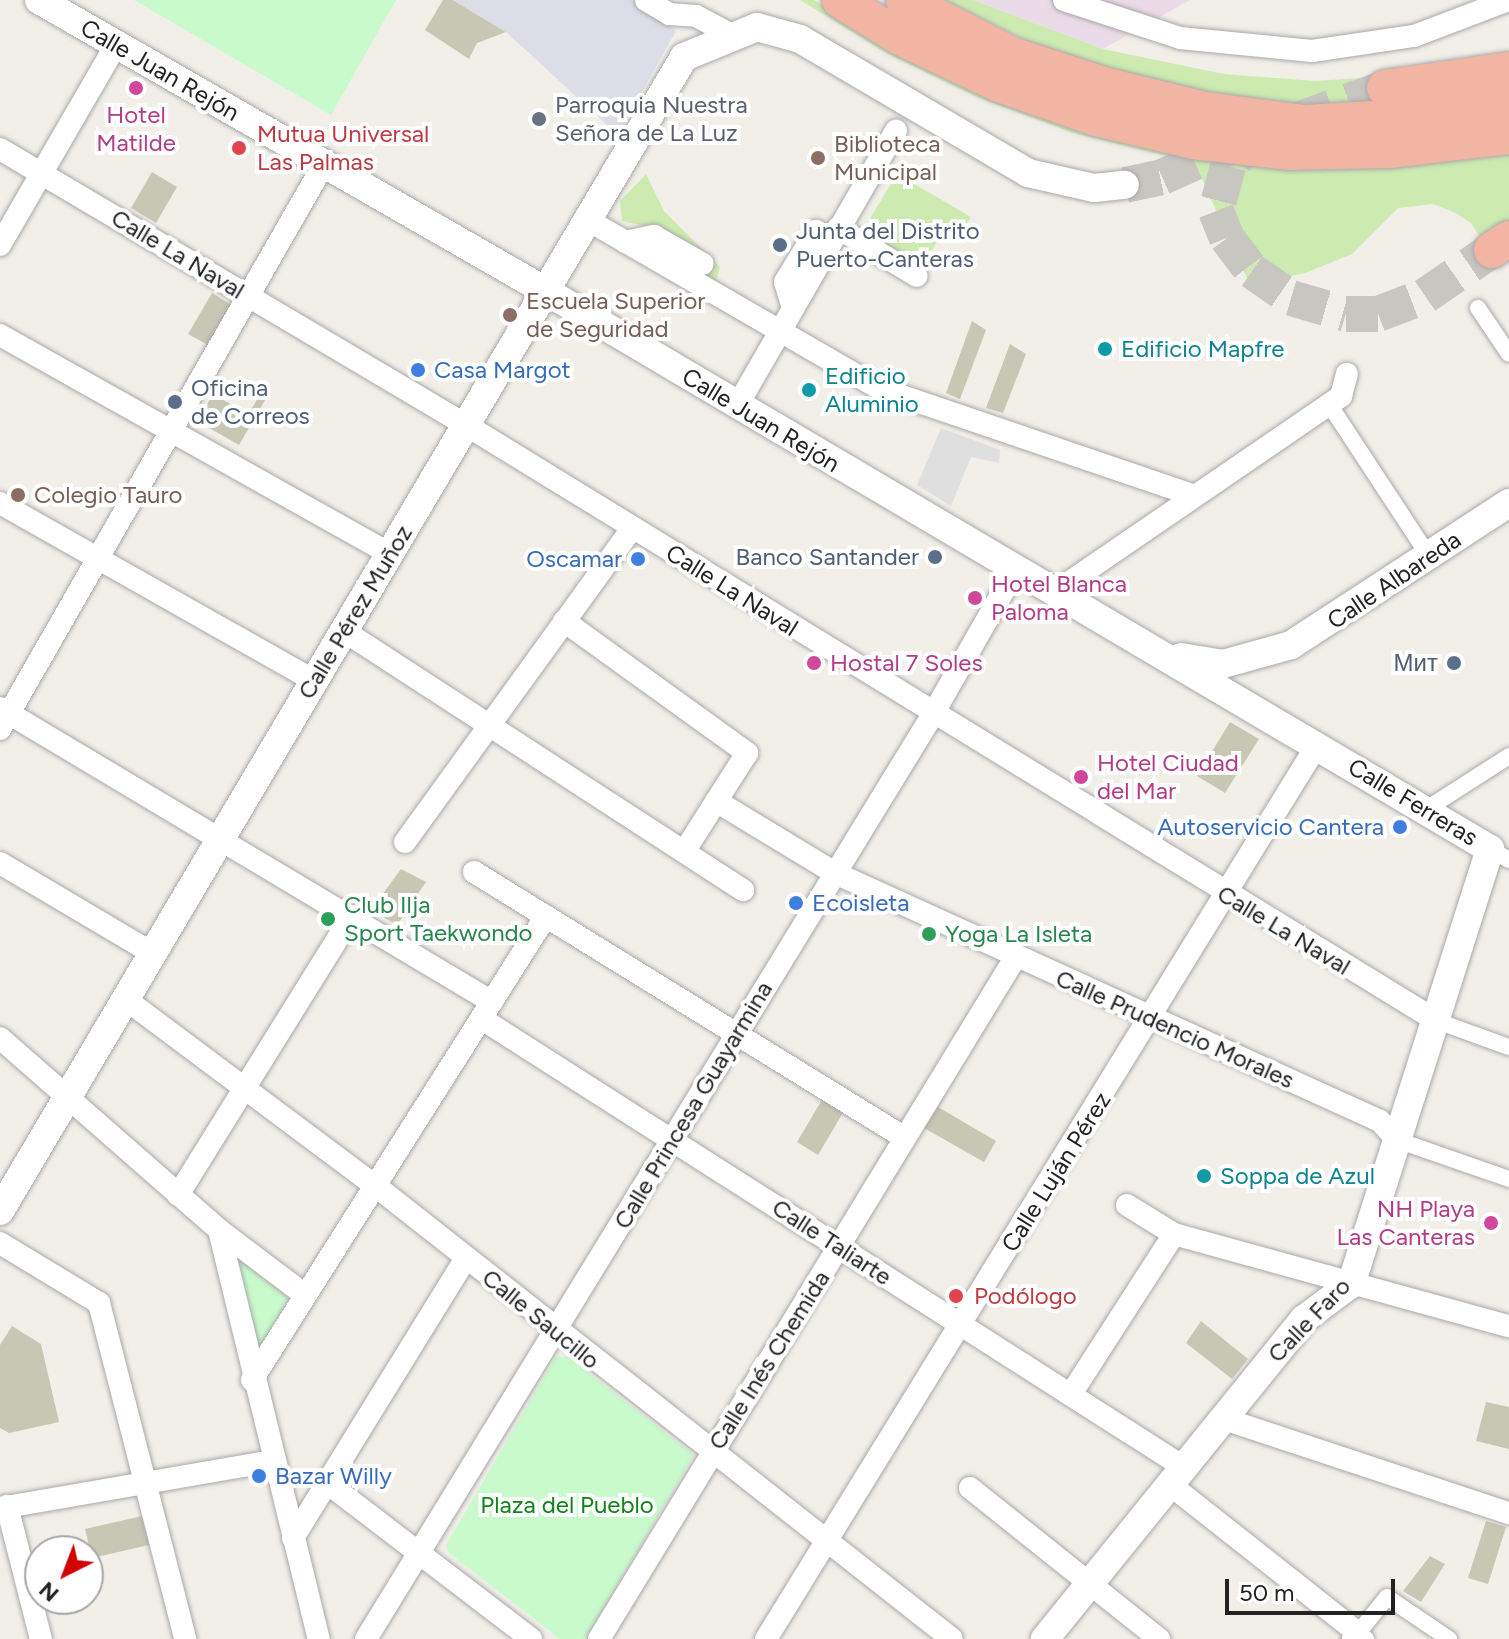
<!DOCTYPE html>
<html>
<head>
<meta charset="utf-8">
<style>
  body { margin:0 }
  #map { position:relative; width:1509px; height:1639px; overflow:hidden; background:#f2efe9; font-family:Figtree,sans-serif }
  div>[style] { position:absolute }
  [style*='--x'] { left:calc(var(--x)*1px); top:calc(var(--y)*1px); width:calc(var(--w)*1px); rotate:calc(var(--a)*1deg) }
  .residential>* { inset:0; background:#e0dfdf }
  .industrial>* { inset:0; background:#ebdbe8 }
  .construction>* { inset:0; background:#c7c7b4 }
  .grass>* { inset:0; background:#cdebb0 }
  .park>* { inset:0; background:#c8facc }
  .plaza>* { inset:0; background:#dddde8 }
  .trunk-tunnel>* { height:36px; margin-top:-18px; transform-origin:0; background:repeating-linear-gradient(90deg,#c8c6c1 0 36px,transparent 0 54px) }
  .roads { filter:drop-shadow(0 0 2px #a9a9a9) drop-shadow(0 0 2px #a9a9a9) }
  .pedestrian>* { height:16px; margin:-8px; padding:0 8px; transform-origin:8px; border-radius:8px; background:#fff }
  .minor>* { height:22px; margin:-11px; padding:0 11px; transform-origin:11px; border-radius:11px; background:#fff }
  .tertiary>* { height:28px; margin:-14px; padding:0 14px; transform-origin:14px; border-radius:14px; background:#fff }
  .trunk>* { height:36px; margin:-18px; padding:0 18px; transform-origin:18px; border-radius:18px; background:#f2b4a3 }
  .dots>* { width:22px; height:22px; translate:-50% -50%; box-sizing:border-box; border:4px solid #fff; border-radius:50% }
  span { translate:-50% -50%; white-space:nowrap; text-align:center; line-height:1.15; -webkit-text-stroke:8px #fff; paint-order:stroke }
  .street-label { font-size:24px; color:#222 }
  .worship-label { font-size:24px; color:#5b616d }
  .left { translate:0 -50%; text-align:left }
  .hotel-label { font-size:24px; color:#b23c85 }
  .right { translate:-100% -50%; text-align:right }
  .health-label { font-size:24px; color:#be3a42 }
  .education-label { font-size:24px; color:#785e54 }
  .service-label { font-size:24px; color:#4e5e75 }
  .culture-label { font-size:24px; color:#0d838f }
  .shop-label { font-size:24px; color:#366cbe }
  .leisure-label { font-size:24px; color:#27864d }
  .park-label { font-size:24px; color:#0c8416 }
  .north { position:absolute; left:24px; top:1535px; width:80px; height:80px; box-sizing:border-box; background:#fff; border:2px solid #a7a7a7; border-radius:50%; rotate:222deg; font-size:22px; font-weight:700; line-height:32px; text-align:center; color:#222 }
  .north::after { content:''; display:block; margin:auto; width:28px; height:36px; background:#d40000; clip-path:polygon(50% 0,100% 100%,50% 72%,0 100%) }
  .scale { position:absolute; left:1225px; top:1579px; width:170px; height:36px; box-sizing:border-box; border:4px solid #222; border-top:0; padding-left:10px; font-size:24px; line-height:28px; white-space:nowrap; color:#222; -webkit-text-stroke:6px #fff; paint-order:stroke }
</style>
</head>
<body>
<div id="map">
  <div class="residential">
    <i style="clip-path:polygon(941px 428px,1000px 450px,999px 463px,971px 457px,951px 506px,917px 485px)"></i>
  </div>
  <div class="industrial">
    <i style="clip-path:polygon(973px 0,1190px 0,1103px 49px)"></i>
  </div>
  <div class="construction">
    <i style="clip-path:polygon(443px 0,453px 0,506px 32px,477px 43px,469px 59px,425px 30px)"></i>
    <i style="clip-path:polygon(152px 172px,177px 187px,156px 223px,131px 208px)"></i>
    <i style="clip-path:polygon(212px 293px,233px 306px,210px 346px,188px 334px)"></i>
    <i style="clip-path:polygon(972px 321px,986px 330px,960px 399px,946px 393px)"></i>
    <i style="clip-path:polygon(1010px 344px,1026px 354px,1003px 413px,986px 408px)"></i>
    <i style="clip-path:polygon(262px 392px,268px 395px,239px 445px,197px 421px,213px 394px,248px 414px)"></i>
    <i style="clip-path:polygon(1230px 722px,1259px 739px,1225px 793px,1197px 776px)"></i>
    <i style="clip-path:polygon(401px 869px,426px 882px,397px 925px,371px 910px)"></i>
    <i style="clip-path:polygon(823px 1098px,844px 1111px,818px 1155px,797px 1142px)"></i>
    <i style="clip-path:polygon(938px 1107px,996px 1141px,984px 1162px,924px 1128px)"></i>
    <i style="clip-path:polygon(1201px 1321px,1248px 1359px,1232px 1379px,1186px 1343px)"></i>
    <i style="clip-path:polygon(12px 1326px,41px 1344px,59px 1422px,9px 1433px,0 1428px,0 1345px)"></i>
    <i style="clip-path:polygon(1486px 1402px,1509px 1407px,1509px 1449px,1476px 1441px)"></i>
    <i style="clip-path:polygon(142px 1516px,149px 1545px,92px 1558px,85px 1529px)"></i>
    <i style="clip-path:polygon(1486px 1521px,1506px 1527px,1488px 1584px,1468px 1578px)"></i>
    <i style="clip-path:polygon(1430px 1556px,1445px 1564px,1421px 1602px,1403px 1591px)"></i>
  </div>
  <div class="grass">
    <i style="clip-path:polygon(800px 0,814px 0,889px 44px,1509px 148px,1509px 226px,1483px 242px,1471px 223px,1456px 213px,1433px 204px,1398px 208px,1352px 254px,1305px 273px,1250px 285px,1200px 175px,1179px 159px,1073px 133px,979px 98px,888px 54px)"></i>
    <i style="clip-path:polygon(945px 0,973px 0,1103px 49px,1224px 74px,1315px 81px,1376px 77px,1382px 107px,1289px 106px,1159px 90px,1070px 62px)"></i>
    <i style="clip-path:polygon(646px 174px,664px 211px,720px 267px,716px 282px,705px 276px,712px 264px,650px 227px,622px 221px,620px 201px)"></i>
    <i style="clip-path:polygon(897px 174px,971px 217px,958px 238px,944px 230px,922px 267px,862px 232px)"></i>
  </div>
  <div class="park">
    <i style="clip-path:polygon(134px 0,396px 0,331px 115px)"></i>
    <i style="clip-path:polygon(238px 1253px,293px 1302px,258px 1353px,232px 1255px)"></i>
    <i style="clip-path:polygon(556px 1357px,568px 1357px,694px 1455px,585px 1639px,560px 1639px,448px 1552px,446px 1545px)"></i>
  </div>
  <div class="plaza">
    <i style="clip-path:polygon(453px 0,631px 0,676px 31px,618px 135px,506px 32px)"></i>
  </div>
  <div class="trunk-tunnel">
    <i style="--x:1298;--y:120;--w:93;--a:-20.2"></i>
    <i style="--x:1262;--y:133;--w:47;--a:135.9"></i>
    <i style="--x:1228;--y:166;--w:47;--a:104.9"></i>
    <i style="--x:1216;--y:211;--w:29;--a:68"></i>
    <i style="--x:1227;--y:238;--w:41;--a:52.9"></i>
    <i style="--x:1252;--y:271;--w:47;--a:34.7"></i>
    <i style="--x:1291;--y:298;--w:57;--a:16.2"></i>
    <i style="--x:1346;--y:314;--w:32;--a:0"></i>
    <i style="--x:1378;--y:314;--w:50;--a:-21"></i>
    <i style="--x:1425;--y:296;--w:81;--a:-34.5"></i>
    <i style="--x:1125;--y:185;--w:38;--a:-12"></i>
    <i style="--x:1162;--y:177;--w:89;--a:-24"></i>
  </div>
  <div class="roads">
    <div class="pedestrian">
      <i style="--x:1478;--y:308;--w:55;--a:56"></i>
      <i style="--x:1329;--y:404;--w:182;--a:56.7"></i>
      <i style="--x:1425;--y:810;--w:100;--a:-32.7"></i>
      <i style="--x:1490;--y:849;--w:22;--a:30"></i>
      <i style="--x:1437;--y:1021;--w:77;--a:19.9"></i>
      <i style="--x:1397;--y:1140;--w:119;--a:19.2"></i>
      <i style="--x:1366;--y:1639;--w:10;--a:-143"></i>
      <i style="--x:1358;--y:1633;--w:46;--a:-51.1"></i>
      <i style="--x:1387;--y:1597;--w:75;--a:34.1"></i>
    </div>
    <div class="minor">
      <i style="--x:646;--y:0;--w:27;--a:31"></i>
      <i style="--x:669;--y:14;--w:27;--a:4"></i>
      <i style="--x:696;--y:16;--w:40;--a:28"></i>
      <i style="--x:1064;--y:0;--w:122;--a:18.1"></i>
      <i style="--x:1180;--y:38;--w:133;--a:5.6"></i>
      <i style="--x:1312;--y:51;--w:103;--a:-8.4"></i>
      <i style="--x:1414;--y:36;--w:102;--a:-20.8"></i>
      <i style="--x:0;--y:149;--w:542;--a:30.64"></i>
      <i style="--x:466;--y:425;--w:1139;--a:31.54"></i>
      <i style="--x:586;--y:219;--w:340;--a:30"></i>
      <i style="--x:881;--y:389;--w:330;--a:18.8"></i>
      <i style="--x:838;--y:228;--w:92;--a:31.3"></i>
      <i style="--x:625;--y:242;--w:30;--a:-12"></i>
      <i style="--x:654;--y:236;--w:56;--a:29.7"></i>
      <i style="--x:0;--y:245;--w:231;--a:-59.9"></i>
      <i style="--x:792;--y:305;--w:24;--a:-107"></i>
      <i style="--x:785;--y:282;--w:60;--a:-58.7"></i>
      <i style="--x:0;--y:335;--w:447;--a:29.3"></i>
      <i style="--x:737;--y:406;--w:318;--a:-60"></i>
      <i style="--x:0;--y:503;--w:361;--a:29.5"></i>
      <i style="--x:1055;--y:592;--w:347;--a:-34.4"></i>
      <i style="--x:1341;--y:396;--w:23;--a:-75"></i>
      <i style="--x:564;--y:621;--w:226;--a:35.8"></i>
      <i style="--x:747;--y:753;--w:117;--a:122.5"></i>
      <i style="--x:344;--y:631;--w:476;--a:33"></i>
      <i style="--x:0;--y:708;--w:573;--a:30.86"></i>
      <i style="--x:0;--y:729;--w:651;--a:-60.17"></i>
      <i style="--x:716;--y:801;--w:139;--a:31.2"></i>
      <i style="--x:835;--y:873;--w:599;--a:24.47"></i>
      <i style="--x:1380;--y:1121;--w:25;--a:48"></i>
      <i style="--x:405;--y:842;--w:387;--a:-54.1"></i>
      <i style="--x:0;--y:863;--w:179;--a:30.6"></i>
      <i style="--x:474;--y:872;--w:506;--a:31.68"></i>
      <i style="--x:128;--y:1001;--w:311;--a:36.8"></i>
      <i style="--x:377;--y:1187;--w:731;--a:38.17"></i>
      <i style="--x:482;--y:1019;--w:831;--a:32.56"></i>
      <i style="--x:0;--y:1038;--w:291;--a:41.2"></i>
      <i style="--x:219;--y:1230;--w:108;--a:37.1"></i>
      <i style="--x:178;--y:1195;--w:329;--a:-58.1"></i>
      <i style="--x:1127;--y:1205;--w:55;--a:31.7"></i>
      <i style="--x:1174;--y:1234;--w:347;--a:15.4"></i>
      <i style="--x:219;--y:1230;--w:421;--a:76.3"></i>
      <i style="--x:0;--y:1243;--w:116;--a:31.2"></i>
      <i style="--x:99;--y:1303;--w:347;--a:75.6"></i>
      <i style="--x:252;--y:1380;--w:549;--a:-57.64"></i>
      <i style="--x:1071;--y:1394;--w:190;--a:-57.2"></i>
      <i style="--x:1221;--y:1418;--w:303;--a:18.3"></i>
      <i style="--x:326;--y:1482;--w:258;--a:37.4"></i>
      <i style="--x:1168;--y:1483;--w:242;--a:38.3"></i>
      <i style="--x:1358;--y:1633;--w:8;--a:130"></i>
      <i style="--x:970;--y:1488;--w:242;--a:38.6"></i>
      <i style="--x:7;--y:1506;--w:137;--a:75.7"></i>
      <i style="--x:0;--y:1508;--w:277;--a:-9.8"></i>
      <i style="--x:293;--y:1538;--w:328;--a:-58.3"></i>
      <i style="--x:366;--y:1639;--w:1085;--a:-58.49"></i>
      <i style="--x:933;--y:714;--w:167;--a:-60.2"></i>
      <i style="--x:599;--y:1639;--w:798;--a:-58.58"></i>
      <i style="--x:766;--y:1639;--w:1050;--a:-58.35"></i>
    </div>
    <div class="tertiary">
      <i style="--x:39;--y:0;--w:582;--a:29.87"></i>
      <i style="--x:544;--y:290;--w:1099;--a:30.58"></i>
      <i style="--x:1490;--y:849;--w:457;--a:107.7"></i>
      <i style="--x:1351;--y:1284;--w:59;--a:143.3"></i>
      <i style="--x:1304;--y:1319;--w:412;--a:129"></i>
      <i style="--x:1181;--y:657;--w:43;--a:9.5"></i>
      <i style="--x:1223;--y:664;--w:71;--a:-15.6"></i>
      <i style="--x:1291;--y:645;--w:260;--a:-33.1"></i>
      <i style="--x:0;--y:1211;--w:1341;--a:-59.34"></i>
      <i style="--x:684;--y:57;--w:79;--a:-22.3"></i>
      <i style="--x:757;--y:27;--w:45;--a:15.6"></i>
      <i style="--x:800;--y:39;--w:264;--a:30.4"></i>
      <i style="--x:1028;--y:173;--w:68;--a:12.8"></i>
      <i style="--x:1094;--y:188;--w:31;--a:-6"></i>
    </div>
    <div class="trunk">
      <i style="--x:840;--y:0;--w:70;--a:31.7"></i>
      <i style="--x:900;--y:37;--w:110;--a:25.4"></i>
      <i style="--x:999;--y:84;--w:103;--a:19.3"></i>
      <i style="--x:1096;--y:118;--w:100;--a:13.3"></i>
      <i style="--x:1193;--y:141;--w:98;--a:6.5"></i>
      <i style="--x:1290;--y:152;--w:100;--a:-1.1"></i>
      <i style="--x:1390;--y:150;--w:120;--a:-6.7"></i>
      <i style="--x:904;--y:0;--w:121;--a:27"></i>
      <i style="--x:1012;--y:55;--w:100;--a:18.1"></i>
      <i style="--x:1107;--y:86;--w:101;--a:13.8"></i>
      <i style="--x:1205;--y:110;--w:101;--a:7.4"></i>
      <i style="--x:1305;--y:123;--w:86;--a:-3.3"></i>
      <i style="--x:1391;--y:118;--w:119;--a:-7.7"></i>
      <i style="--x:1385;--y:88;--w:125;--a:-8.3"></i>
      <i style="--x:1492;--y:250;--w:20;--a:-33"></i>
    </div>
  </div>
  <div class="dots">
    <i style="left:136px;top:88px;background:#d1479c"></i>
    <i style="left:539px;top:119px;background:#6b7280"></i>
    <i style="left:239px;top:148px;background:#e0444e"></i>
    <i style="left:818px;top:158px;background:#8d6e63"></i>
    <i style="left:780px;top:245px;background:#5c6f8a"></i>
    <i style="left:510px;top:315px;background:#8d6e63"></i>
    <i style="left:1105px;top:349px;background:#0f9aa8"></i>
    <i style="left:418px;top:370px;background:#3f7fe0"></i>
    <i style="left:809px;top:390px;background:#0f9aa8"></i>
    <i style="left:175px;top:402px;background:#5c6f8a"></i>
    <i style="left:18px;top:495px;background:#8d6e63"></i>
    <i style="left:935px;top:557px;background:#5c6f8a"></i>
    <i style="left:638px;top:559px;background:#3f7fe0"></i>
    <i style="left:975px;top:598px;background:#d1479c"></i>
    <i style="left:814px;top:663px;background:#d1479c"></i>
    <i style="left:1454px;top:663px;background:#5c6f8a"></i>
    <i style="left:1081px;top:777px;background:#d1479c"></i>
    <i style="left:1400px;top:827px;background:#3f7fe0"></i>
    <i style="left:796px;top:903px;background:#3f7fe0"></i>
    <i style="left:328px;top:919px;background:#2e9e5b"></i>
    <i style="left:929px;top:934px;background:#2e9e5b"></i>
    <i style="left:1204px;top:1176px;background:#0f9aa8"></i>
    <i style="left:1491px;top:1223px;background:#d1479c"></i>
    <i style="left:956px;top:1296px;background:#e0444e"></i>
    <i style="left:259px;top:1476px;background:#3f7fe0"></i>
  </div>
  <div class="street-label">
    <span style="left:160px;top:70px;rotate:30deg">Calle Juan Rejón</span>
    <span style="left:178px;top:254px;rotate:31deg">Calle La Naval</span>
    <span style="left:761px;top:420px;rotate:31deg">Calle Juan Rejón</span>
    <span style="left:1394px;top:580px;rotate:-34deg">Calle Albareda</span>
    <span style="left:732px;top:590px;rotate:32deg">Calle La Naval</span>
    <span style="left:355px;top:612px;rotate:-59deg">Calle Pérez Muñoz</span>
    <span style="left:1413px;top:802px;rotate:31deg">Calle Ferreras</span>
    <span style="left:1284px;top:930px;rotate:31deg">Calle La Naval</span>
    <span style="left:1175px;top:1029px;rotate:24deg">Calle Prudencio Morales</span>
    <span style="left:693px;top:1105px;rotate:-59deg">Calle Princesa Guayarmina</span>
    <span style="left:1056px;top:1172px;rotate:-58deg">Calle Luján Pérez</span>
    <span style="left:832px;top:1242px;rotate:33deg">Calle Taliarte</span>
    <span style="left:541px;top:1319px;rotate:39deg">Calle Saucillo</span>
    <span style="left:1309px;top:1320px;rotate:-46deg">Calle Faro</span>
    <span style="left:769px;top:1360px;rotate:-58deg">Calle Inés Chemida</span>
  </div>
  <div class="worship-label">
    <span class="left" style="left:555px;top:119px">Parroquia Nuestra<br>Señora de La Luz</span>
  </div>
  <div class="hotel-label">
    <span style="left:136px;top:129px">Hotel<br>Matilde</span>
    <span class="left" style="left:991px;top:598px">Hotel Blanca<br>Paloma</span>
    <span class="left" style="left:830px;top:663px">Hostal 7 Soles</span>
    <span class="left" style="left:1097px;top:777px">Hotel Ciudad<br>del Mar</span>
    <span class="right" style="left:1475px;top:1223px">NH Playa<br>Las Canteras</span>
  </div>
  <div class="health-label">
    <span class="left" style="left:257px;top:148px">Mutua Universal<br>Las Palmas</span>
    <span class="left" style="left:974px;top:1296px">Podólogo</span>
  </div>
  <div class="education-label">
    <span class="left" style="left:834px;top:158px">Biblioteca<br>Municipal</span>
    <span class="left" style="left:526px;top:315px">Escuela Superior<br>de Seguridad</span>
    <span class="left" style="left:34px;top:495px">Colegio Tauro</span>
  </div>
  <div class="service-label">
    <span class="left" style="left:796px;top:245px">Junta del Distrito<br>Puerto-Canteras</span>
    <span class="left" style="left:191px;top:402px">Oficina<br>de Correos</span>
    <span class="right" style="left:919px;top:557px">Banco Santander</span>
    <span class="right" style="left:1438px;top:663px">Мит</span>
  </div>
  <div class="culture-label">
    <span class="left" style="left:1121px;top:349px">Edificio Mapfre</span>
    <span class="left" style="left:825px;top:390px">Edificio<br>Aluminio</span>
    <span class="left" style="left:1220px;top:1176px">Soppa de Azul</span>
  </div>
  <div class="shop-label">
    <span class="left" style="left:434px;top:370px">Casa Margot</span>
    <span class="right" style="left:622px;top:559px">Oscamar</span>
    <span class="right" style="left:1384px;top:827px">Autoservicio Cantera</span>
    <span class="left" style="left:812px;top:903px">Ecoisleta</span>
    <span class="left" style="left:275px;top:1476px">Bazar Willy</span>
  </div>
  <div class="leisure-label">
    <span class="left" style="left:344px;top:919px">Club Ilja<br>Sport Taekwondo</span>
    <span class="left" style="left:945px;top:934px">Yoga La Isleta</span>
  </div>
  <div class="park-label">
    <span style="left:567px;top:1505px">Plaza del Pueblo</span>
  </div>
  <div class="north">N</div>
  <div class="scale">50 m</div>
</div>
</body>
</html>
